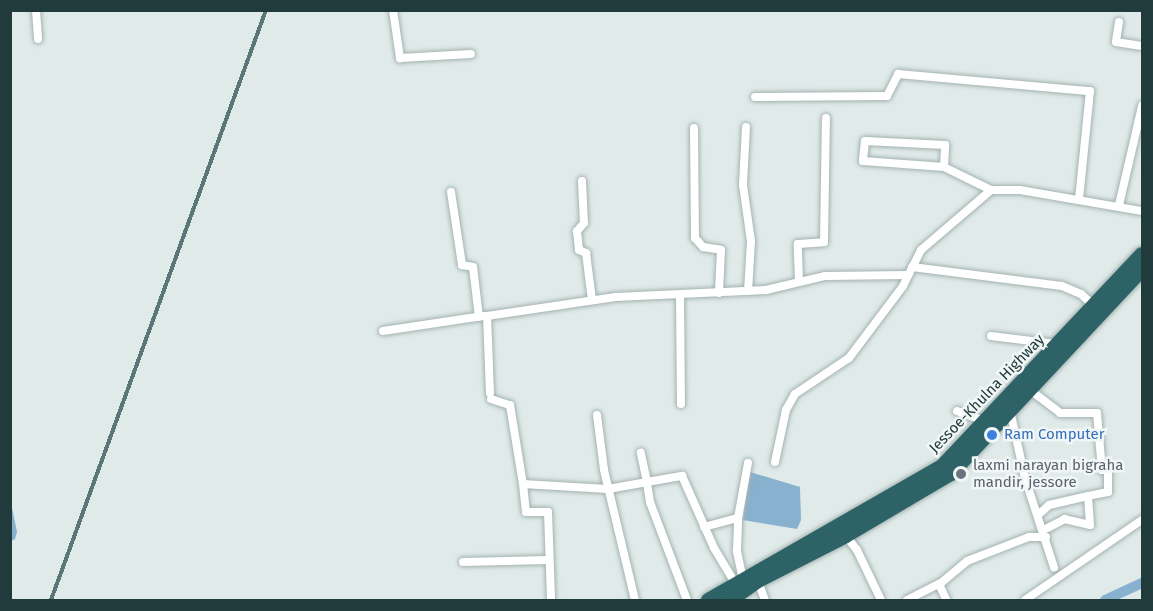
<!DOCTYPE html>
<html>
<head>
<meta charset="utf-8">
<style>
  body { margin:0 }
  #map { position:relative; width:1153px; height:611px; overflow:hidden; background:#e0ebe9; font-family:"Fira Sans",sans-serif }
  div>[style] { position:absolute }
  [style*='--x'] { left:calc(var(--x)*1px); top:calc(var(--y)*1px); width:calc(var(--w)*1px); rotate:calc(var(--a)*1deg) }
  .water>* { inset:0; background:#88b0cf }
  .river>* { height:10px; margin:-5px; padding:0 5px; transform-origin:5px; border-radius:5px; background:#88b0cf }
  .roads { filter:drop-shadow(0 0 2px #a3b2b1) drop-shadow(0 0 2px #a3b2b1) }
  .street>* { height:8px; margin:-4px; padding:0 4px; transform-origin:4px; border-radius:4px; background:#fff }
  .highway>* { height:14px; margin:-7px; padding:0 7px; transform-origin:7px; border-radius:7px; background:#2d6266 }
  .rail>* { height:4px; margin-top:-2px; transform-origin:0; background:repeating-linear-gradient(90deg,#f0f7f6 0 4.5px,#5b7676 0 9px); box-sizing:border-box; border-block:2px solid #5b7676 }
  .dots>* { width:16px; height:16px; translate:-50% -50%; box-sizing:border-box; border:3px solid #f0f7f6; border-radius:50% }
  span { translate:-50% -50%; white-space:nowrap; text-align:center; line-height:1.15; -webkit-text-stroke:5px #f0f7f6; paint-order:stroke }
  .street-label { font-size:15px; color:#213a3b }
  .shop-label { font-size:15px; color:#366cbe }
  .left { translate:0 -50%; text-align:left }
  .worship-label { font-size:15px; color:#5b616d }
  .frame { position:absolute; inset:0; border:12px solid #213a3b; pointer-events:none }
</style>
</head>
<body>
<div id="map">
  <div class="water">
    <i style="clip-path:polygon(750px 472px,800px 487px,801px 520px,797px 529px,743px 520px)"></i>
    <i style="clip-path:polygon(11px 503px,17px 532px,15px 539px,11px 541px)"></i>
  </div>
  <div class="river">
    <i style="--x:1105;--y:600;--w:41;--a:-24.7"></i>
  </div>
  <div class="roads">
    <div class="street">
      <i style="--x:36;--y:10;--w:29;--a:86"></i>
      <i style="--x:393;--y:10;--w:49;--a:81.7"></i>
      <i style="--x:400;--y:58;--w:71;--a:-3.2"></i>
      <i style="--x:1119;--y:22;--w:20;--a:99"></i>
      <i style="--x:1116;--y:42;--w:26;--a:9"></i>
      <i style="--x:755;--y:97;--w:132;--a:-0.4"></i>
      <i style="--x:887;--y:96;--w:25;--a:-63"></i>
      <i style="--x:898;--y:74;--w:193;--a:5.1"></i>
      <i style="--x:1090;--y:91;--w:109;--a:95.8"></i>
      <i style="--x:746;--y:127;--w:58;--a:93"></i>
      <i style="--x:743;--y:185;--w:57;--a:81.9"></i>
      <i style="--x:751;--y:241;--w:50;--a:93.4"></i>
      <i style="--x:694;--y:128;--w:110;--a:89.5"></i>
      <i style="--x:695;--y:238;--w:12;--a:48"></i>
      <i style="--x:703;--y:247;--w:18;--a:9"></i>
      <i style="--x:721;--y:250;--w:43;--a:92.7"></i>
      <i style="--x:944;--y:167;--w:22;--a:-87"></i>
      <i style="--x:945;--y:145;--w:80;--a:-177.1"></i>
      <i style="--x:865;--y:141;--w:20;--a:96"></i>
      <i style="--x:863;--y:161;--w:81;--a:4.2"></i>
      <i style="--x:944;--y:167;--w:52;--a:26.1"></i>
      <i style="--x:582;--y:181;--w:42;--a:87.3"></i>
      <i style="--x:584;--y:223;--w:11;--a:131"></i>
      <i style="--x:577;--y:231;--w:19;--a:84"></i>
      <i style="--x:579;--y:250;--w:8;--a:23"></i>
      <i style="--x:586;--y:253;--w:47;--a:82.7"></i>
      <i style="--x:451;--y:192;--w:74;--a:81.4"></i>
      <i style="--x:462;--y:265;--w:11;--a:10"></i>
      <i style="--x:473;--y:267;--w:50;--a:83.2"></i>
      <i style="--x:1119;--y:205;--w:102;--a:-76.9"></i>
      <i style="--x:912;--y:267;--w:151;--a:7.2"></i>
      <i style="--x:1062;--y:286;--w:21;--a:23"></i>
      <i style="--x:1081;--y:294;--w:18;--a:43"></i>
      <i style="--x:799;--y:282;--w:38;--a:-92"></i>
      <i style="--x:798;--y:244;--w:26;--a:-4"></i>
      <i style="--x:824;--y:242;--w:124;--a:-89.1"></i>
      <i style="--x:680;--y:295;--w:109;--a:89.5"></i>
      <i style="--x:383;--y:331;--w:101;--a:-8.5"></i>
      <i style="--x:991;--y:336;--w:65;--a:7"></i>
      <i style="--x:1030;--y:390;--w:38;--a:37"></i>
      <i style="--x:1060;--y:413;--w:37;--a:0"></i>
      <i style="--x:1097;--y:413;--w:57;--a:85"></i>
      <i style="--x:1102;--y:470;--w:6;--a:0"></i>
      <i style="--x:1108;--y:470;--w:22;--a:90"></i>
      <i style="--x:1108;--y:492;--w:20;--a:169"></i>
      <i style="--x:1088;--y:496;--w:29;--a:86"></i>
      <i style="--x:1090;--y:525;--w:26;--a:-167"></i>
      <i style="--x:1065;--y:519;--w:20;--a:153"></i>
      <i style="--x:490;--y:393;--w:77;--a:-92.2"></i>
      <i style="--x:487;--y:316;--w:130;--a:-8.4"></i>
      <i style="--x:616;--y:297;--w:150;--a:-2.7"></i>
      <i style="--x:766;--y:290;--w:61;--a:-13.3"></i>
      <i style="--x:825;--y:276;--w:83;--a:-0.7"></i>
      <i style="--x:491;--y:399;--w:20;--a:18"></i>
      <i style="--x:510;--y:405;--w:80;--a:80.7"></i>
      <i style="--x:523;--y:484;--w:85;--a:3.4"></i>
      <i style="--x:608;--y:489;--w:40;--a:-10"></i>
      <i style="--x:647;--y:482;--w:30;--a:-102"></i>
      <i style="--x:1010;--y:410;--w:70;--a:77.6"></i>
      <i style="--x:1025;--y:478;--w:94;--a:72"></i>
      <i style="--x:957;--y:411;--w:30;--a:20"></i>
      <i style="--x:597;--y:415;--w:55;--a:82.7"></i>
      <i style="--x:604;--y:470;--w:134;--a:76.6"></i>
      <i style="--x:775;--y:462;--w:53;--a:-78.1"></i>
      <i style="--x:786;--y:410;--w:18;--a:-61"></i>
      <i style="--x:795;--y:394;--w:65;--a:-33.7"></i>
      <i style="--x:849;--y:358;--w:90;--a:-53.1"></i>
      <i style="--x:903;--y:286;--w:40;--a:-63.4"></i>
      <i style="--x:921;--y:250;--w:92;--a:-40.6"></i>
      <i style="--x:991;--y:190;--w:29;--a:0"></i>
      <i style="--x:1020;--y:190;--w:124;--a:9.8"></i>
      <i style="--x:523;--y:484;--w:28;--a:84"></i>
      <i style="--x:526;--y:512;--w:22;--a:0"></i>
      <i style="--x:548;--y:512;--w:88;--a:88"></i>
      <i style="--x:1038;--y:515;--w:15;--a:-42"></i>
      <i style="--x:1049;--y:505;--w:40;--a:-13"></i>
      <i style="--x:704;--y:527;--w:35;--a:-15"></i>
      <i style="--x:846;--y:536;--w:18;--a:52"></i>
      <i style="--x:857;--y:550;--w:55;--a:64.4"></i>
      <i style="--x:463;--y:562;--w:86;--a:-1.3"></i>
      <i style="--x:742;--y:575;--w:25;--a:-102"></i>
      <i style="--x:737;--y:551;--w:33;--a:-88"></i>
      <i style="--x:738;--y:518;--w:56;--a:-79.7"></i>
      <i style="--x:758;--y:581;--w:20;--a:70"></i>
      <i style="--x:939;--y:584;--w:17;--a:65"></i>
      <i style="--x:687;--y:600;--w:105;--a:-110.7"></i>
      <i style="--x:650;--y:502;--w:20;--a:-99"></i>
      <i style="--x:647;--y:482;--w:36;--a:-10"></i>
      <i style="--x:682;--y:476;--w:79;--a:66"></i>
      <i style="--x:714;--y:548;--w:41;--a:59"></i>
      <i style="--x:907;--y:600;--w:38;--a:-27"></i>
      <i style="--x:941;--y:583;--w:34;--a:-40"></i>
      <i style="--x:967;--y:561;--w:66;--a:-21.2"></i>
      <i style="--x:1029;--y:537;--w:17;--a:0"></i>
      <i style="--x:1025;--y:600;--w:142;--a:-34.4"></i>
    </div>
    <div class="highway">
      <i style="--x:708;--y:600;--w:270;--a:-29.8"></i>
      <i style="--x:942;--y:466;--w:291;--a:-46.7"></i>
      <i style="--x:731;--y:600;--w:33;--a:-35"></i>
      <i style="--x:758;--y:581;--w:99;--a:-27.1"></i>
      <i style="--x:846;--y:536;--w:122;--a:-30.6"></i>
      <i style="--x:951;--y:474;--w:279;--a:-46.9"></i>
    </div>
  </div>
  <div class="rail">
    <i style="--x:51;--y:600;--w:628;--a:-69.98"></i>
  </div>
  <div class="dots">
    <i style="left:992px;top:435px;background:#3f7fe0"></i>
    <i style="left:961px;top:474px;background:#6b7280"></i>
  </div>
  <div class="street-label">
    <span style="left:987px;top:394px;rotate:-46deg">Jessoe-Khulna Highway</span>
  </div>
  <div class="shop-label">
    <span class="left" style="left:1004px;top:435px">Ram Computer</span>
  </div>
  <div class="worship-label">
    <span class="left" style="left:973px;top:474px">laxmi narayan bigraha<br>mandir, jessore</span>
  </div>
  <div class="frame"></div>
</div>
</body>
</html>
